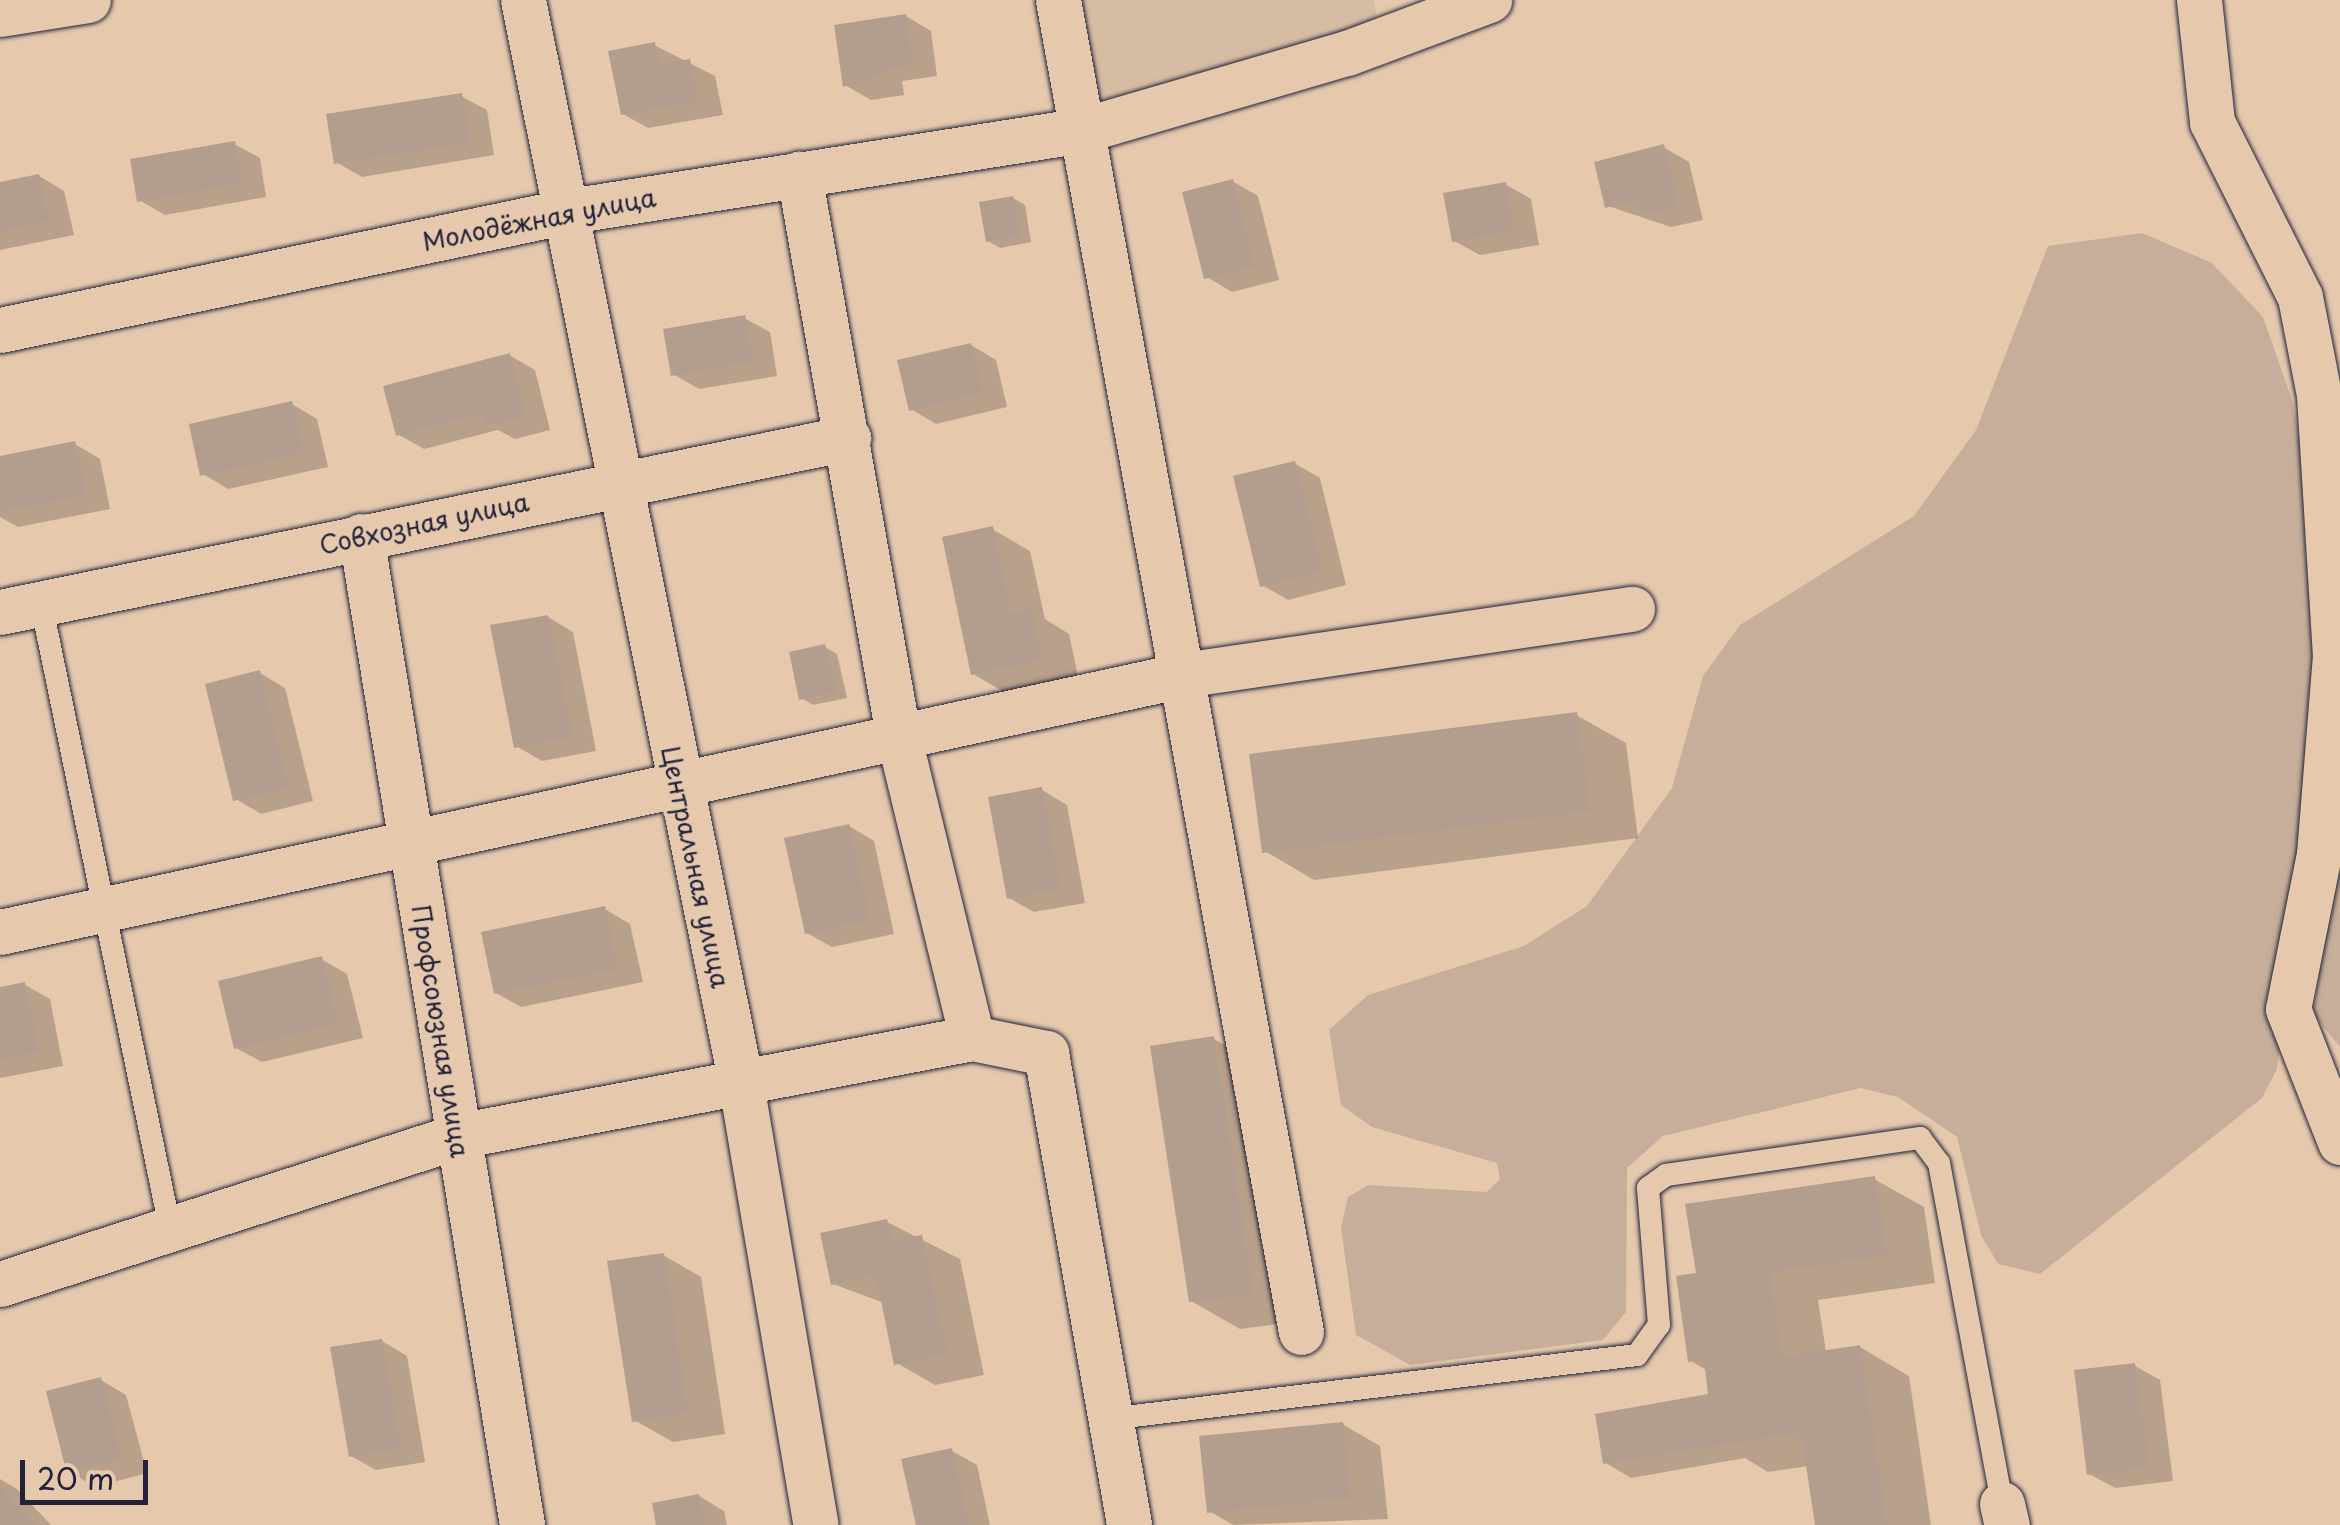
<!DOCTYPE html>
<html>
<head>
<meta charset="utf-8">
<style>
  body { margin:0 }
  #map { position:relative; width:2340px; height:1525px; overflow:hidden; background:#e6c9ad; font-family:"Playpen Sans",sans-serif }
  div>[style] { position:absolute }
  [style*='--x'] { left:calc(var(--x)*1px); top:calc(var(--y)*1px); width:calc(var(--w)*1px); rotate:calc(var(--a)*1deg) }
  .built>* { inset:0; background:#d7bca4 }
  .green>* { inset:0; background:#c6ae9a }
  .shadow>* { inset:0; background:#0003 }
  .building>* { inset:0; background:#b39d8f }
  .roads { filter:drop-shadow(0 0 2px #22223b) drop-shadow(0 0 2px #22223b) }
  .lane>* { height:22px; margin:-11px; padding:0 11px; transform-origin:11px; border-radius:11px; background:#e6c9ad }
  .street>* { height:45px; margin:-22.5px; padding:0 22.5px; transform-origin:22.5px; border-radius:22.5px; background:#e6c9ad }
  span { translate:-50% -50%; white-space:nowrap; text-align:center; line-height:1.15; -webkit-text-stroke:8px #e6c9ad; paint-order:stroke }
  .street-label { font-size:25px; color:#22223b }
  .scale { position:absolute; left:20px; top:1460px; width:128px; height:45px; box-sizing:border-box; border:5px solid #22223b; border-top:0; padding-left:12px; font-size:30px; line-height:35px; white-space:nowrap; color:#22223b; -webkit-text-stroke:8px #e6c9ad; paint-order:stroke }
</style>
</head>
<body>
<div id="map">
  <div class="built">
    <i style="clip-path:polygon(1077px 0,1374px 0,1379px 27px,1095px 102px)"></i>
  </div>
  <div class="green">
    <i style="clip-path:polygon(2142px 233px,2212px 263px,2263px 317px,2292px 400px,2321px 553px,2323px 657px,2277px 1069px,2262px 1098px,2040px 1274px,1998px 1264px,1981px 1235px,1957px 1137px,1898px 1097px,1861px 1088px,1663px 1136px,1627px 1168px,1626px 1312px,1603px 1340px,1410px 1365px,1356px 1335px,1341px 1228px,1348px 1197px,1368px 1185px,1487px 1192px,1500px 1179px,1497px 1163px,1372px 1127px,1341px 1105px,1329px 1030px,1368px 995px,1524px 946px,1587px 906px,1672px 788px,1703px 676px,1740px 625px,1914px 516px,1976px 430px,2048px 246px)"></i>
    <i style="clip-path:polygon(2340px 833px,2340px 1047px,2313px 1014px)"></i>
  </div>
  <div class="shadow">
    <i style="clip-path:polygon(906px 16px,931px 31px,937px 76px,902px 81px,904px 95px,871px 100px,845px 85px)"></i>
    <i style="clip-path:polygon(654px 45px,715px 76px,723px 115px,648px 128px,623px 114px)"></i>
    <i style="clip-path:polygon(461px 96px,487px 110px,494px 155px,362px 177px,336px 162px)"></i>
    <i style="clip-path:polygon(234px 144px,260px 158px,266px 197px,165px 215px,139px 200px)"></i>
    <i style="clip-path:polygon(1663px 147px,1689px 162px,1703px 220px,1671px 227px,1608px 206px)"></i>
    <i style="clip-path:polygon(39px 176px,64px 191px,74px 235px,0 250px,0 184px)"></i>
    <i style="clip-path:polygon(1232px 181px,1258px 196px,1279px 280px,1232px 292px,1207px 277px)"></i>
    <i style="clip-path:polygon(1505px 184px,1531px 199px,1539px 245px,1480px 255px,1454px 241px)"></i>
    <i style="clip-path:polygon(1013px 198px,1025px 205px,1031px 242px,1000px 248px,988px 241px)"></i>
    <i style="clip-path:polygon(744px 318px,770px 332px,777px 376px,699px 389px,673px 374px)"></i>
    <i style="clip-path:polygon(971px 345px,996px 360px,1007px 407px,936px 424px,911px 409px)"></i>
    <i style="clip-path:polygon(509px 355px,535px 370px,550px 430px,515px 439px,498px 430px,424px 449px,399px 435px)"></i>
    <i style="clip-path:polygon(292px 404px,317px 419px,328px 467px,228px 489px,203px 474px)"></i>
    <i style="clip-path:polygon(75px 444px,100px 459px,110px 509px,18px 527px,0 517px,0 458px)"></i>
    <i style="clip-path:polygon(1294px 463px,1320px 478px,1346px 585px,1288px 600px,1262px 585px)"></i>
    <i style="clip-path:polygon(992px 529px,1030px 551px,1045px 619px,1069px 634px,1079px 681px,1011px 696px,973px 674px)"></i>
    <i style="clip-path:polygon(548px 617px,573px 632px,596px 751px,542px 761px,516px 746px)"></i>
    <i style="clip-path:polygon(825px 647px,837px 654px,847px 698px,813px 705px,801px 698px)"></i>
    <i style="clip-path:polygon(260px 673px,285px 688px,313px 801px,261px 814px,236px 799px)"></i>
    <i style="clip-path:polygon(1576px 715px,1626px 743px,1638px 838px,1314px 880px,1265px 851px)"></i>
    <i style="clip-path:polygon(1042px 790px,1067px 805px,1085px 903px,1034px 912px,1009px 898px)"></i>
    <i style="clip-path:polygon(849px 826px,874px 841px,894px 934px,832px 947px,807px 933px)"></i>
    <i style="clip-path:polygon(605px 909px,630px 924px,643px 982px,521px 1007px,496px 993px)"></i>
    <i style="clip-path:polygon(321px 959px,347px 974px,363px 1038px,262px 1062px,236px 1048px)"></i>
    <i style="clip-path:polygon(25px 985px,50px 999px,63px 1066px,0 1078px,0 989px)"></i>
    <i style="clip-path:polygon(1214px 1039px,1263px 1067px,1301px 1321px,1240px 1329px,1191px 1301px)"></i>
    <i style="clip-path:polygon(1874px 1179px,1924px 1207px,1935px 1283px,1818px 1300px,1826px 1352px,1860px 1347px,1909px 1376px,1931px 1525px,1817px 1525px,1808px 1466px,1768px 1472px,1745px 1458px,1631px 1478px,1606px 1463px,1712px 1400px,1708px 1371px,1691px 1361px,1699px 1275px)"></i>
    <i style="clip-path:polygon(887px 1222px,960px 1259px,984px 1375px,935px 1385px,897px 1363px,884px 1303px,833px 1284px)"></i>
    <i style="clip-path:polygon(663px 1255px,701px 1277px,725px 1434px,673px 1442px,634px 1420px)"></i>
    <i style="clip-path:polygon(382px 1341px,407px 1356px,425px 1462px,376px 1470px,351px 1456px)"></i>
    <i style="clip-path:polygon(2135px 1366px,2160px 1380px,2173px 1481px,2115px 1488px,2089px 1474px)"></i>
    <i style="clip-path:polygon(101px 1380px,126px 1395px,147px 1473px,95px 1487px,70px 1472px)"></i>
    <i style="clip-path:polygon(1342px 1424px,1380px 1446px,1388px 1519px,1233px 1525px,1209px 1511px)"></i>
    <i style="clip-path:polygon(952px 1451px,977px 1465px,990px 1525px,918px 1525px)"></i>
    <i style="clip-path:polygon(0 1479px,17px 1489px,51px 1525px,0 1525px)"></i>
    <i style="clip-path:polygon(699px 1496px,724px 1511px,727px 1525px,658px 1525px)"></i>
  </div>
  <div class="building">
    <i style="clip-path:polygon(906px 14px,913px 62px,843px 87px,834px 25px)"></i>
    <i style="clip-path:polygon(655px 42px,659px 65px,690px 59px,698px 101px,621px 115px,608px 51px)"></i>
    <i style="clip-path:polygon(462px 93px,470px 142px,334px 164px,326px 114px)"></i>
    <i style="clip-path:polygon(235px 141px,242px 183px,137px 202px,130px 159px)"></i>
    <i style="clip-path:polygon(1664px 144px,1679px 206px,1643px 214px,1639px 199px,1605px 208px,1594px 162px)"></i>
    <i style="clip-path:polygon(39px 174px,49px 221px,0 231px,0 182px)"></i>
    <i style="clip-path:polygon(1233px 179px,1255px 266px,1204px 279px,1182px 192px)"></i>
    <i style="clip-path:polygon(1506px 182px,1514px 231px,1452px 242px,1443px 193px)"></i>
    <i style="clip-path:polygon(1013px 196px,1020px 236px,986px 242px,979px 202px)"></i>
    <i style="clip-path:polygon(745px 315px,753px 362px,671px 376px,663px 329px)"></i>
    <i style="clip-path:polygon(971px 343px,983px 393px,909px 411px,897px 360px)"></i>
    <i style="clip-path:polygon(510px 353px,526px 416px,487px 426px,484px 413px,396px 436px,383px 386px)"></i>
    <i style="clip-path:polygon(292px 401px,304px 453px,200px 476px,189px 424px)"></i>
    <i style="clip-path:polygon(75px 441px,86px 495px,0 512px,0 456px)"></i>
    <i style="clip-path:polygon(1295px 461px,1322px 571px,1260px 587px,1233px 476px)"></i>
    <i style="clip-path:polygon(993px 526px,1011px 613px,1031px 609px,1042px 660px,971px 675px,942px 537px)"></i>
    <i style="clip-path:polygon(548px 615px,572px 737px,514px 748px,490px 625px)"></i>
    <i style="clip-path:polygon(825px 644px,836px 692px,799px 700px,789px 652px)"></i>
    <i style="clip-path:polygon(260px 670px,288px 787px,233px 801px,205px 684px)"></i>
    <i style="clip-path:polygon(1577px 712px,1590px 811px,1262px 853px,1249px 754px)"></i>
    <i style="clip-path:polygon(1042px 787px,1061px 889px,1007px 899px,988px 797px)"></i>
    <i style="clip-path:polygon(849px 824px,870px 920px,805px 934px,784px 838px)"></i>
    <i style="clip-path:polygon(605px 906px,618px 969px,494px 994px,481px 932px)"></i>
    <i style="clip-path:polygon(322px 956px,338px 1024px,234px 1049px,218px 981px)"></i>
    <i style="clip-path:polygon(25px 982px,39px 1052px,0 1059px,0 987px)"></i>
    <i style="clip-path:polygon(1214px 1036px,1253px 1293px,1189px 1302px,1150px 1046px)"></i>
    <i style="clip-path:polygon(1875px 1176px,1887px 1255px,1770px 1272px,1782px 1357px,1860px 1345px,1887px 1525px,1815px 1525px,1801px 1432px,1603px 1464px,1595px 1414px,1708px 1394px,1704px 1360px,1688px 1362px,1676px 1276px,1696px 1273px,1685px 1204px)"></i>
    <i style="clip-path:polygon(887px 1219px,892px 1241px,922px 1235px,947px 1354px,894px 1365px,876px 1276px,831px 1285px,820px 1233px)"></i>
    <i style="clip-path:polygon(664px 1253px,688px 1413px,632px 1422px,607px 1261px)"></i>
    <i style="clip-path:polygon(382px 1339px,401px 1448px,349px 1457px,330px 1347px)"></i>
    <i style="clip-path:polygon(2135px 1363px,2149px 1467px,2087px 1475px,2074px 1370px)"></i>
    <i style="clip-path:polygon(101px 1377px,122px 1459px,67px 1474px,46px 1391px)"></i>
    <i style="clip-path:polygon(1343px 1422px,1351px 1498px,1207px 1513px,1199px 1436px)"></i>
    <i style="clip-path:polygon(952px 1448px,969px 1525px,916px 1525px,901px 1459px)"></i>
    <i style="clip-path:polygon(0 1486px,37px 1525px,0 1525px)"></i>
    <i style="clip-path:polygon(699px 1494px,705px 1525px,656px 1525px,652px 1503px)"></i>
  </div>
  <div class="roads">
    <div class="lane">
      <i style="--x:41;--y:603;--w:638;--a:78.34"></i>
      <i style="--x:1109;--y:1419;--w:532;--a:-6.91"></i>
      <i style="--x:1637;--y:1355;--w:37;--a:-54"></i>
      <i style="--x:1659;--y:1325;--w:137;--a:-94.6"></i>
      <i style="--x:1648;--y:1188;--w:22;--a:-36"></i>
      <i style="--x:1666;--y:1175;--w:257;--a:-8.3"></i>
      <i style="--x:1920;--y:1138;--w:31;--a:53"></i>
      <i style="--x:1939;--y:1163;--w:347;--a:79.5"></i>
    </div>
    <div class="street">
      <i style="--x:523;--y:0;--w:1100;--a:78.62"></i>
      <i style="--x:740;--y:1078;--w:453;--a:80.4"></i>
      <i style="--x:1058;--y:0;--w:1354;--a:79.66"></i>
      <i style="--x:2199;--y:0;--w:123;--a:83.9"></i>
      <i style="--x:2212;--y:122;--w:196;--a:63.3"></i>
      <i style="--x:2300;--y:297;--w:100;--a:79"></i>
      <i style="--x:2319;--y:395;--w:260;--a:86.5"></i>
      <i style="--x:2335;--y:655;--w:200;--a:94.6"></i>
      <i style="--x:2319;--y:854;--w:158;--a:101.3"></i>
      <i style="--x:2288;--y:1009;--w:143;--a:68.6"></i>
      <i style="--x:0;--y:14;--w:89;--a:-9"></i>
      <i style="--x:0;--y:330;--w:575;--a:-11.84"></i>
      <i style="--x:563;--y:212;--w:526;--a:-8.96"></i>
      <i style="--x:1083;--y:130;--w:275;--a:-16.3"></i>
      <i style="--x:1347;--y:53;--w:152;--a:-20.5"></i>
      <i style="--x:361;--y:536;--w:1002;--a:80.75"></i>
      <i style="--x:0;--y:612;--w:866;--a:-11.6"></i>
      <i style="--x:0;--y:932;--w:1211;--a:-12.26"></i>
      <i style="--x:1183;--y:675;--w:454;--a:-8.4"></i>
      <i style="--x:972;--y:1038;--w:76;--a:11.5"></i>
      <i style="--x:1046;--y:1053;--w:479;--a:80"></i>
      <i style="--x:0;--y:1284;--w:481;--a:-17.9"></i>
      <i style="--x:458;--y:1136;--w:523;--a:-10.79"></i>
      <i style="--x:972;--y:1038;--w:312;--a:-103.7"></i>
      <i style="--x:898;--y:735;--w:570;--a:-100.01"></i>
      <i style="--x:2002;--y:1504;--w:22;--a:77"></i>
    </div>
  </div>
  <div class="street-label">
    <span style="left:539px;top:219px;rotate:-11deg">Молодёжная улица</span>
    <span style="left:424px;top:523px;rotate:-12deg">Совхозная улица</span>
    <span style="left:696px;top:867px;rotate:78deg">Центральная улица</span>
    <span style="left:441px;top:1031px;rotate:81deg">Профсоюзная улица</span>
  </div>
  <div class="scale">20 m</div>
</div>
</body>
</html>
